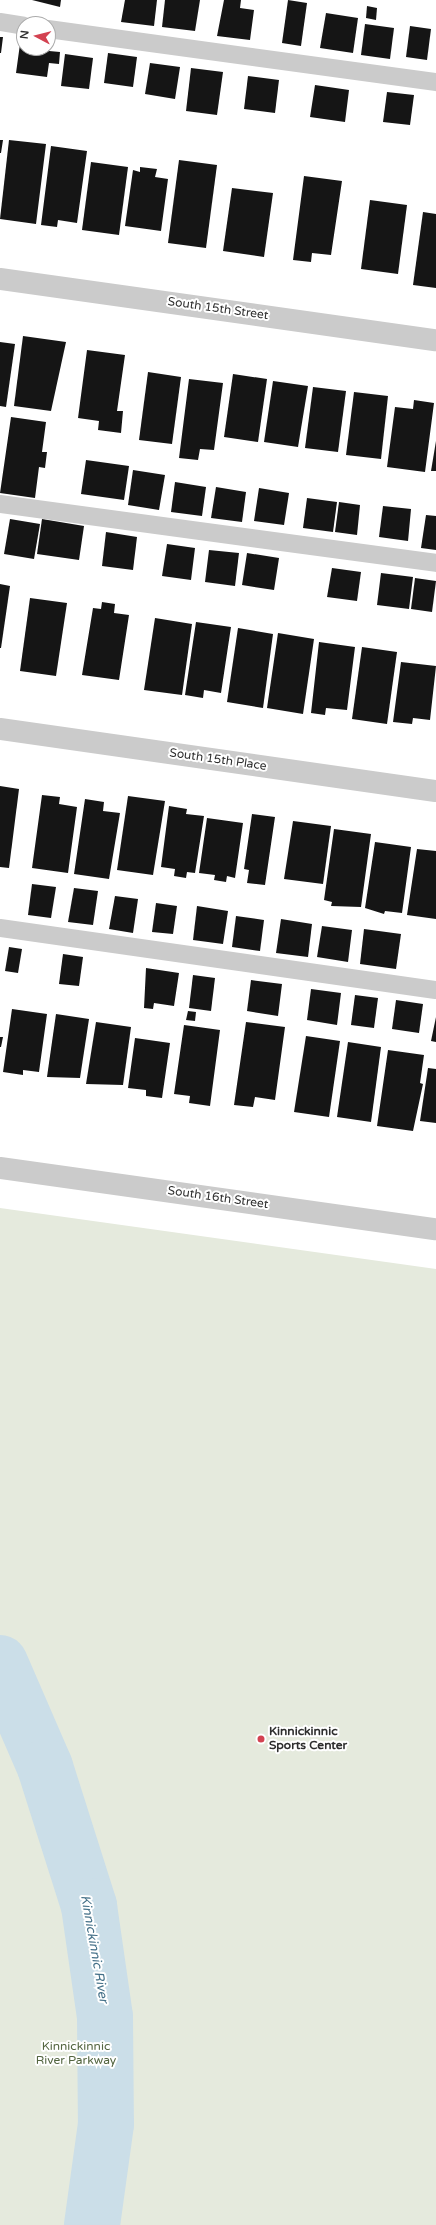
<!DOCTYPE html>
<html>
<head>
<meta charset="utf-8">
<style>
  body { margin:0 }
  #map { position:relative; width:436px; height:2225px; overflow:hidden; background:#fff; font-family:"Varela Round",sans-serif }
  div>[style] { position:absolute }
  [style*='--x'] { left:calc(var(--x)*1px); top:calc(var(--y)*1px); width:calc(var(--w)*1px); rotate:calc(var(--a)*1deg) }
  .green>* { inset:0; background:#e5eadd }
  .river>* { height:56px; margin:-28px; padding:0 28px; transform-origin:28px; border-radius:28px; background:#cbdee8 }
  .building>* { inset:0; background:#151515 }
  .service>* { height:18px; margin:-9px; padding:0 9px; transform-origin:9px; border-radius:9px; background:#cbcbcb }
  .minor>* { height:22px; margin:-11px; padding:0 11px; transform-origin:11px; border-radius:11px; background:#cbcbcb }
  .tertiary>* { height:22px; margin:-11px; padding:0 11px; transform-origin:11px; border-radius:11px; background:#cbcbcb }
  .dots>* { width:11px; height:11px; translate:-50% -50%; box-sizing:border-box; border:2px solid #fff; border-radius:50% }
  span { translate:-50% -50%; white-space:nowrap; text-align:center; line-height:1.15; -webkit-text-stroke:4px #fff; paint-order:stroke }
  .street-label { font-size:12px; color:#2e2e2e }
  .poi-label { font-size:12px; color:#2e2e2e; font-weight:700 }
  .left { translate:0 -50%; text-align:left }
  .park-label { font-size:12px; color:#536540 }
  .water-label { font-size:13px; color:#447088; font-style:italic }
  .north { position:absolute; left:16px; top:16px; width:40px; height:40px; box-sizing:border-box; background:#fff; border:1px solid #ababab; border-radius:50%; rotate:277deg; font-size:11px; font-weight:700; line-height:16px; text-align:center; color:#2e2e2e }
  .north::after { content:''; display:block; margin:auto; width:14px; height:18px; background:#d34251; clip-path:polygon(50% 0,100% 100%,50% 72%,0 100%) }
</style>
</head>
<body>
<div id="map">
  <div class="green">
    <i style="clip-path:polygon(0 1208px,436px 1269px,436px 2225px,0 2225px)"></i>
  </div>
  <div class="river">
    <i style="--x:0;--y:1663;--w:113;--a:66.6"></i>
    <i style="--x:45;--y:1767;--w:146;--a:72.4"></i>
    <i style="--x:89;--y:1906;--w:112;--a:81.8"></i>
    <i style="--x:105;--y:2017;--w:107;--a:89.5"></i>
    <i style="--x:106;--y:2124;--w:102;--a:97.9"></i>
  </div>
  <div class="building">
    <i style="clip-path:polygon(32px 0,61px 0,60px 7px)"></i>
    <i style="clip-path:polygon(125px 0,157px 0,154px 26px,121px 22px)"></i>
    <i style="clip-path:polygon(165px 0,200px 0,195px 31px,162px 27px)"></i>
    <i style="clip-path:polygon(224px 0,241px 0,240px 8px,254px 10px,250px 40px,217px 36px)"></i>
    <i style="clip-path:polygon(288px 0,307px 3px,301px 46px,282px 43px)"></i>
    <i style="clip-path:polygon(367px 6px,377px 8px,376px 20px,366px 18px)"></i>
    <i style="clip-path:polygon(326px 13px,358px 18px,353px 53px,320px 48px)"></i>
    <i style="clip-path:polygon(365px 24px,394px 28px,390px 59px,361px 55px)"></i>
    <i style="clip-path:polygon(410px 26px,431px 29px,427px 60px,406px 57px)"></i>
    <i style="clip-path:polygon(0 37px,3px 37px,1px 53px,0 53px)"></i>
    <i style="clip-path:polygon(20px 44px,24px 48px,49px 48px,49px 51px,60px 52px,59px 64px,49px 63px,47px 77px,16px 73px)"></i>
    <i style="clip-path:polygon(108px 53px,137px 57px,133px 87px,104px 83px)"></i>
    <i style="clip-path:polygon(65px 54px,93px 58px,89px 89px,61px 86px)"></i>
    <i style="clip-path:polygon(150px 63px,180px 67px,175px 99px,145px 94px)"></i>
    <i style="clip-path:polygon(191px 68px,223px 72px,217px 115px,186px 111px)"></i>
    <i style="clip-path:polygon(248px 76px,279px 80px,275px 113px,244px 109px)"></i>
    <i style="clip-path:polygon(315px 85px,349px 90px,345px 122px,310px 117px)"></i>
    <i style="clip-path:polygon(387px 92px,414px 95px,410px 125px,383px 122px)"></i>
    <i style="clip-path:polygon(0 140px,3px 140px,1px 153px,0 153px)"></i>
    <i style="clip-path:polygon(9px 140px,46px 144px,36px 224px,0 219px)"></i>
    <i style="clip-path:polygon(51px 146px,87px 151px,77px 223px,58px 220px,57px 227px,41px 225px)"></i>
    <i style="clip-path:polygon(179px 160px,217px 165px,206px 248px,168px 243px)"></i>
    <i style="clip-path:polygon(91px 162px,128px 167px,119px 235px,82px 230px)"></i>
    <i style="clip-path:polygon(140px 167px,157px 169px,155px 177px,168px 179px,161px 231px,125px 226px,133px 170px,140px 172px)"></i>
    <i style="clip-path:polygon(304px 176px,342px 181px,331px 255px,312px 253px,311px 262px,293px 260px)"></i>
    <i style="clip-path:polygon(232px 188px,273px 193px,264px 257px,223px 251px)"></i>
    <i style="clip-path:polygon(370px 200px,407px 205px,398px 274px,361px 269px)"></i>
    <i style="clip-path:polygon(423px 212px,436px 214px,436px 288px,413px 285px)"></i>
    <i style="clip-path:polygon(23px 336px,66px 342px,51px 411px,14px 406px)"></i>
    <i style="clip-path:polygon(0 342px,15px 344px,6px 407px,0 406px)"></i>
    <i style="clip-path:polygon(87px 350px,125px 355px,117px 411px,123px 411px,121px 433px,98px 430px,99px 421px,78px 418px)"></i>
    <i style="clip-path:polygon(148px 372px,181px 377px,172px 444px,139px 440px)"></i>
    <i style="clip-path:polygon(233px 374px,267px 379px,258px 442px,224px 437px)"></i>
    <i style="clip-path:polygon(189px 379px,223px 383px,214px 450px,200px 449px,198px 460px,179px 458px)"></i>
    <i style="clip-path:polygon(273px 381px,308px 386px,298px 447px,264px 442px)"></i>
    <i style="clip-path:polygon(313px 387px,346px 391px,338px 452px,305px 448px)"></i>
    <i style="clip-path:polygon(354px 392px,388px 396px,381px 459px,346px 455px)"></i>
    <i style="clip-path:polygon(414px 400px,434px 403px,425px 472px,387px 467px,395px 407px,413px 409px)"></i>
    <i style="clip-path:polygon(11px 417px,46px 422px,42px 452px,47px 452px,45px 468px,39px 467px,35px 498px,0 493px)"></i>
    <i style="clip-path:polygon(436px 441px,436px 471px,431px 471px)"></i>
    <i style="clip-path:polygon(86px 460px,129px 466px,124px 500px,81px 494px)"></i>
    <i style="clip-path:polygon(133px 470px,165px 475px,159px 510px,128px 505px)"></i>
    <i style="clip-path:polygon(175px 482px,206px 487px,202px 516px,171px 512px)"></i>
    <i style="clip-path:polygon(216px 487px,246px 492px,242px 522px,211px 518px)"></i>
    <i style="clip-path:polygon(259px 488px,289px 493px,284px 525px,254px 521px)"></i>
    <i style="clip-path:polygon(307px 498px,337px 502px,333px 532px,303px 528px)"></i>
    <i style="clip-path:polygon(339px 502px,360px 505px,357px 535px,335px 532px)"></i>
    <i style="clip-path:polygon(383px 506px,411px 509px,408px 541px,379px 537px)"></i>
    <i style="clip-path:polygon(426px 515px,436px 516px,436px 550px,421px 548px)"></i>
    <i style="clip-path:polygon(10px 519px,40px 524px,34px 559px,4px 554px)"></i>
    <i style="clip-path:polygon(42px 519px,84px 526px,79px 560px,37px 554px)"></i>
    <i style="clip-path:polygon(106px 532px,137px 537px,133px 570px,102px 566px)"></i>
    <i style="clip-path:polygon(167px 544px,195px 548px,191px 580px,162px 576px)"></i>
    <i style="clip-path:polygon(209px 550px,239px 553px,235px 586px,205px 582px)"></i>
    <i style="clip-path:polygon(247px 553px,279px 558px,274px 590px,242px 585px)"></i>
    <i style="clip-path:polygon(332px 568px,361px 572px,357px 601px,327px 597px)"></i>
    <i style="clip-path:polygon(381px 573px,413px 577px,409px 609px,377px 605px)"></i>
    <i style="clip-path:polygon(415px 578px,436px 581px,432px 612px,411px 609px)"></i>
    <i style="clip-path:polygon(0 584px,10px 586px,1px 648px,0 648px)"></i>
    <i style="clip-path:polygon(30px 598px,67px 603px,56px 676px,20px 671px)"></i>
    <i style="clip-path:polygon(102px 602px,115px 604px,114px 613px,129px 615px,119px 680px,82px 675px,93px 608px,101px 609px)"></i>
    <i style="clip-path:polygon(155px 618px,192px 624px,182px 695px,144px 690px)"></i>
    <i style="clip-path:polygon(196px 622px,231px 627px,221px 693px,204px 690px,203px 698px,185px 695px)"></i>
    <i style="clip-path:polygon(238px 628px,273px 634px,263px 708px,227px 702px)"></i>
    <i style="clip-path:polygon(278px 633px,314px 639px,303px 714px,267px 708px)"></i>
    <i style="clip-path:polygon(319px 642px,355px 647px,347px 710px,326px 708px,325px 715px,311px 713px)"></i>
    <i style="clip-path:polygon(362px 647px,397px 652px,387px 724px,352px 719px)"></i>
    <i style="clip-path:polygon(401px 662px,436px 666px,430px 720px,413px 718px,412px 724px,393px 722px)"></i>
    <i style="clip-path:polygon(0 786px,19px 789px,9px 868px,0 867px)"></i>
    <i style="clip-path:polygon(42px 795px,60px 797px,59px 804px,77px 807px,68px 873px,32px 868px)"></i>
    <i style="clip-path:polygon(128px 796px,165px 801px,153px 875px,117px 870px)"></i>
    <i style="clip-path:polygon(85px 799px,104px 802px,103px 811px,120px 813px,109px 879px,74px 874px)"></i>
    <i style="clip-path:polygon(169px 806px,187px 809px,186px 814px,204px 816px,195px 873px,187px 872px,186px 878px,174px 876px,175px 869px,161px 867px)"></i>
    <i style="clip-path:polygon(252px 814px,275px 817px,265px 885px,247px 883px,249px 870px,244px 869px)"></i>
    <i style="clip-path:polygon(207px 818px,243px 823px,235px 878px,227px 876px,226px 882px,214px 880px,215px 875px,199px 873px)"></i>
    <i style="clip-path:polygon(293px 821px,331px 826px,323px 884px,284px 879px)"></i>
    <i style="clip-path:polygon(334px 829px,371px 834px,361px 907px,331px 906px,332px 902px,324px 900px)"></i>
    <i style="clip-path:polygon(375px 842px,411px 847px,402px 913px,385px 911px,384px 914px,365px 908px)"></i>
    <i style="clip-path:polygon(417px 849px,436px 851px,436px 919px,407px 915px)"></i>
    <i style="clip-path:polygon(32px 884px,56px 887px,51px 918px,28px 915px)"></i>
    <i style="clip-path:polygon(74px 888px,98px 891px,93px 925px,68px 922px)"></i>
    <i style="clip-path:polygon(115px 896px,138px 899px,133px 933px,109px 929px)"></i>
    <i style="clip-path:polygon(156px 903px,177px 906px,173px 934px,152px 932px)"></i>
    <i style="clip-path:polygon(197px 906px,228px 911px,223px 944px,193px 940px)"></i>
    <i style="clip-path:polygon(236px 916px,264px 920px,260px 951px,232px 947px)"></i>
    <i style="clip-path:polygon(281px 919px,312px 924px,308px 957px,276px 953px)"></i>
    <i style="clip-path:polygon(322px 926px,352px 930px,348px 962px,317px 957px)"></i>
    <i style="clip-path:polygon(364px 929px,401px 934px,396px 969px,360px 964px)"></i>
    <i style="clip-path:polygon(9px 947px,22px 949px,18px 973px,5px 971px)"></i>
    <i style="clip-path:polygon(63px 954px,83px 957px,79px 986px,59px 984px)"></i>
    <i style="clip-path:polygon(146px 968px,179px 973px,174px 1006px,154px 1003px,153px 1009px,144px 1008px)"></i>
    <i style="clip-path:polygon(193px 975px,215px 978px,211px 1011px,189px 1008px)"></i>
    <i style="clip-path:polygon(251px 980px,282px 984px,278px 1016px,247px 1011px)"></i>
    <i style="clip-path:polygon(311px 989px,341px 993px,337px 1025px,307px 1020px)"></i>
    <i style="clip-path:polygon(355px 995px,378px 998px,374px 1028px,351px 1025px)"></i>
    <i style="clip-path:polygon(396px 1000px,423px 1004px,419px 1033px,392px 1029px)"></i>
    <i style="clip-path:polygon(12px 1009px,47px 1014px,39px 1072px,23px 1070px,23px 1075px,3px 1072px)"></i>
    <i style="clip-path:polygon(188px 1011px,196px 1012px,195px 1021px,186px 1020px)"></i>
    <i style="clip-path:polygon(56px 1014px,89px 1019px,80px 1078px,47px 1077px)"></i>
    <i style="clip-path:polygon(436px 1017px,436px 1042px,431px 1041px)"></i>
    <i style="clip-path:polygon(96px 1022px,131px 1027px,123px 1085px,86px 1084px)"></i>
    <i style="clip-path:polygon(246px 1022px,285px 1027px,275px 1100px,255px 1097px,253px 1107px,234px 1105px)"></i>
    <i style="clip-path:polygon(184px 1025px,220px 1030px,210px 1106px,189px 1103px,190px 1096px,174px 1094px)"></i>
    <i style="clip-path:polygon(306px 1036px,340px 1041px,329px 1117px,294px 1112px)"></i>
    <i style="clip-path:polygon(0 1037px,3px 1037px,1px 1047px,0 1047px)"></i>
    <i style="clip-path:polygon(135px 1038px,170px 1043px,162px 1098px,146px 1096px,146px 1090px,128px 1088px)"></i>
    <i style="clip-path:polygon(348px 1042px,381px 1047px,371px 1122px,337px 1117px)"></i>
    <i style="clip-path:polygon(388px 1050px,424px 1055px,420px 1083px,423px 1084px,413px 1131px,377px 1126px)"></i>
    <i style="clip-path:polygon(428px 1068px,436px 1069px,436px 1123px,420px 1121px)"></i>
  </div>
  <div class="service">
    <i style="--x:0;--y:22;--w:24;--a:9"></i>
    <i style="--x:48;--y:29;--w:392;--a:7.8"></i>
    <i style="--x:0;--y:504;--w:440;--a:7.7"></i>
    <i style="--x:0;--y:928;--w:440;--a:8.1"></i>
  </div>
  <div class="minor">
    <i style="--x:0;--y:279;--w:440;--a:8"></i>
    <i style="--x:0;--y:729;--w:440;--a:8.1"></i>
  </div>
  <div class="tertiary">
    <i style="--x:0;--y:1168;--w:440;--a:8"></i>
  </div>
  <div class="dots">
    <i style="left:261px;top:1739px;background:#d34251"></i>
  </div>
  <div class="street-label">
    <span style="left:218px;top:309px;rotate:8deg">South 15th Street</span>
    <span style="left:218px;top:760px;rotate:8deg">South 15th Place</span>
    <span style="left:218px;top:1198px;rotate:8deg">South 16th Street</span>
  </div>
  <div class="poi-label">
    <span class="left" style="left:269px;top:1739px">Kinnickinnic<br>Sports Center</span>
  </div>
  <div class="park-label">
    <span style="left:76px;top:2054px">Kinnickinnic<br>River Parkway</span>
  </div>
  <div class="water-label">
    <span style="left:94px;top:1949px;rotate:80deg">Kinnickinnic River</span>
  </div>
  <div class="north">N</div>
</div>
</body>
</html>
